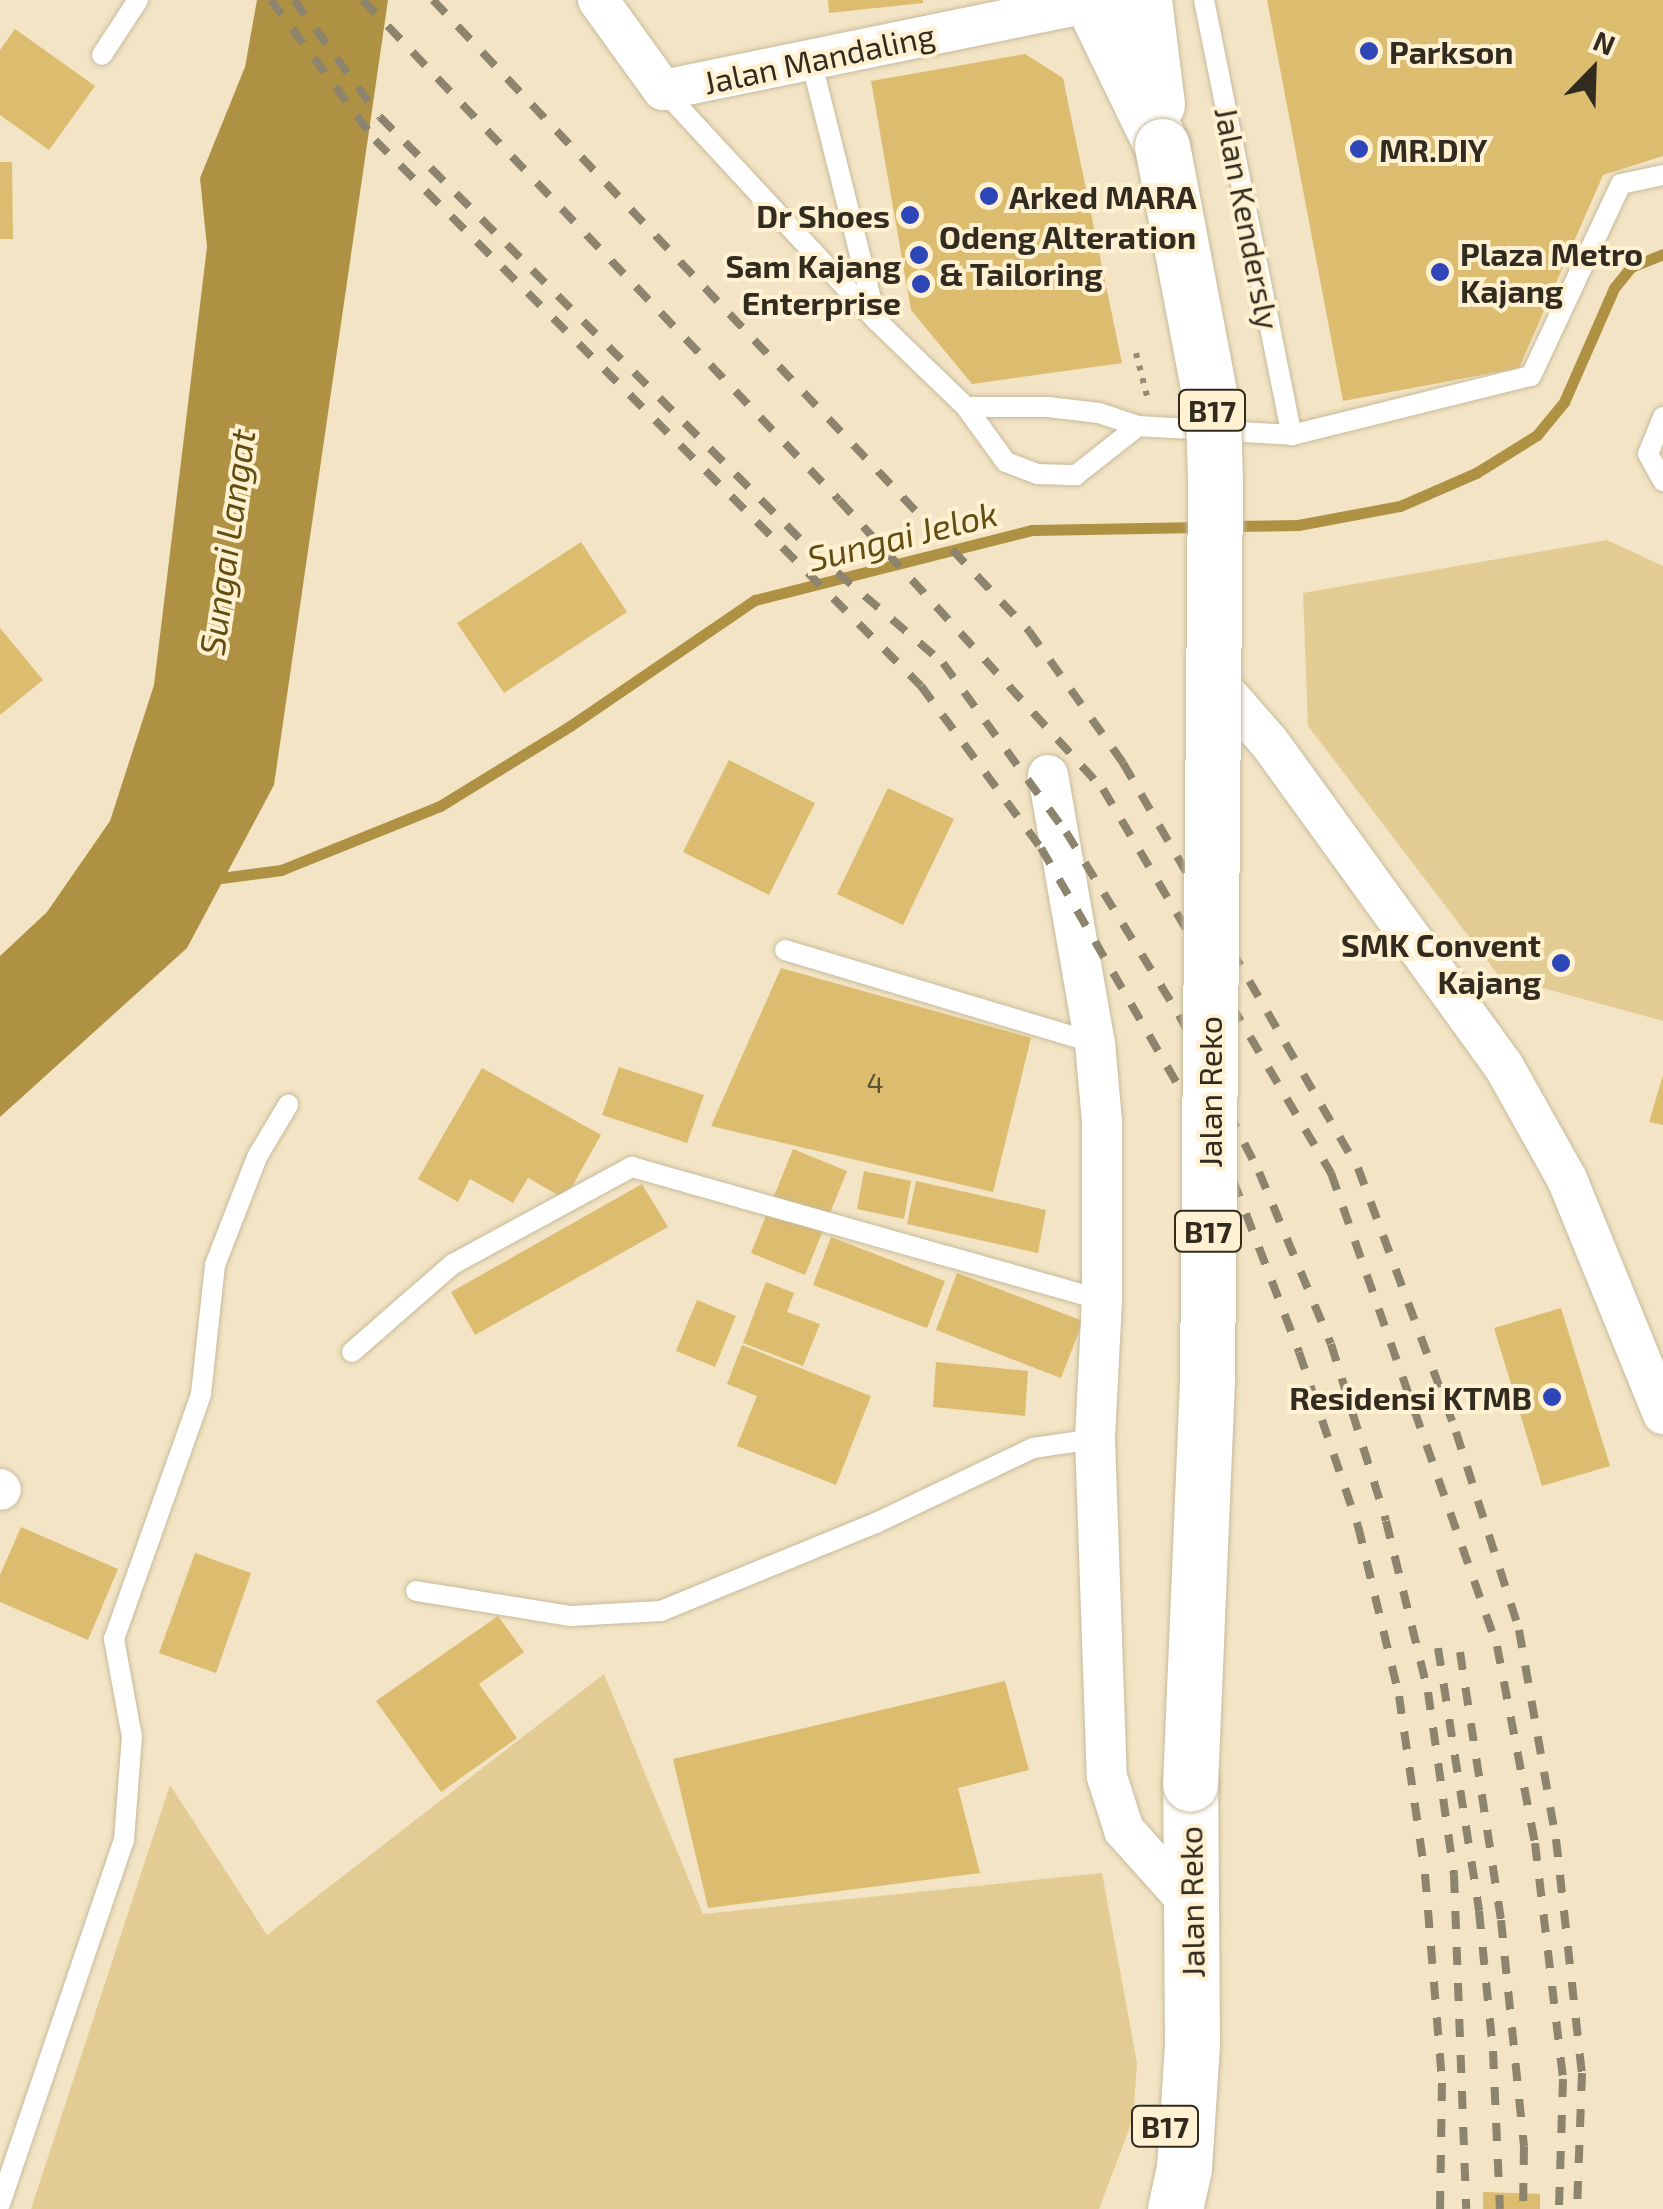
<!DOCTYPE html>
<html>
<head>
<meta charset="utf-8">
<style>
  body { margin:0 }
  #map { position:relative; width:1663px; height:2209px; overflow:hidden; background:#f2e4c4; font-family:"Exo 2",sans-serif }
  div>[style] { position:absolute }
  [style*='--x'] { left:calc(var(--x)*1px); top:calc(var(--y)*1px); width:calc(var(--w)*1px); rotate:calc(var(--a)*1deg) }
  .green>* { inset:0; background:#e3cc93 }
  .water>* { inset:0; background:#af9143 }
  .stream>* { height:11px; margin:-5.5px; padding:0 5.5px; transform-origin:5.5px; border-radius:5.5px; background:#af9143 }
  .building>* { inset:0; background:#dcbc6f }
  .path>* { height:6px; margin-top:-3px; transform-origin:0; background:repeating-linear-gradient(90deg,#968c75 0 5px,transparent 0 13px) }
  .roads { filter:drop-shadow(0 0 2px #c7ba9b) drop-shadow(0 0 2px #c7ba9b) }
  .lane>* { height:20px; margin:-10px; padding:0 10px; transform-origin:10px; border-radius:10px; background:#fff }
  .street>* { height:40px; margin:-20px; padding:0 20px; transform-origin:20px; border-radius:20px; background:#fff }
  .primary>* { height:55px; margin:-27.5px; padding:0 27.5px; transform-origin:27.5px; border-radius:27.5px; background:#fff }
  .rail>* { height:8px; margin-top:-4px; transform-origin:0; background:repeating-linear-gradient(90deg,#8d846e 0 18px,transparent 0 36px) }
  .bridges { filter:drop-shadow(0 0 2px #c7ba9b) drop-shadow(0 0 2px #c7ba9b) }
  .primary-bridge>* { height:55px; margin:-27.5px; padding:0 27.5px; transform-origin:27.5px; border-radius:27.5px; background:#fff }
  .dots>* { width:28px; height:28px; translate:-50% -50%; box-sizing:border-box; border:5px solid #fff1d1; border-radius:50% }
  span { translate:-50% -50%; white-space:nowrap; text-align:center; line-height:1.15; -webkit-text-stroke:8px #fff1d1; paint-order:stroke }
  .number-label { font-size:28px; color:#5c5033 }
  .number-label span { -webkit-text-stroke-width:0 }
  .shield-label span { padding:2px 8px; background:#fff1d1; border:2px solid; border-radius:8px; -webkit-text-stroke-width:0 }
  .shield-label { font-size:30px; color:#312c1f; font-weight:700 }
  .poi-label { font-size:32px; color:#312c1f; font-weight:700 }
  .left { translate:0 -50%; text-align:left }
  .right { translate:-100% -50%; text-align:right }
  .street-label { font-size:32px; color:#312c1f }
  .water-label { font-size:35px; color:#634d11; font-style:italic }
  .north { position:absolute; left:1543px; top:20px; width:100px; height:100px; -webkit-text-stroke:8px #fff1d1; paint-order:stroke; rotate:23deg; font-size:28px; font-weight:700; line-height:40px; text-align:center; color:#312c1f }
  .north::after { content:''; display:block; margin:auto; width:35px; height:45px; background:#312c1f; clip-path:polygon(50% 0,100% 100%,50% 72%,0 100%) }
</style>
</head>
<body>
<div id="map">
  <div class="green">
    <i style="clip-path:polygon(1607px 540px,1663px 566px,1663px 1021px,1499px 976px,1308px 726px,1303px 593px)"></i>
    <i style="clip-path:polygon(604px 1674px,703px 1914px,1102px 1873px,1137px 2063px,1133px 2119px,1099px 2209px,31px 2209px,170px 1785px,267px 1935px)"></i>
  </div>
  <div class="water">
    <i style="clip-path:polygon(257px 0,388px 0,274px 785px,187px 948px,0 1117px,0 956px,47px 912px,110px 821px,154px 685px,207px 247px,200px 178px,245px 67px)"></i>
  </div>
  <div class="stream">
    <i style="--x:1230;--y:526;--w:68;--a:-0.8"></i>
    <i style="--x:1298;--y:525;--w:104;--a:-10.6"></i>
    <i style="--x:1400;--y:506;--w:83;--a:-23.5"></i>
    <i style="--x:1476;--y:473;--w:72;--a:-31.9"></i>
    <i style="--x:1537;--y:435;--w:43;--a:-50.7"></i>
    <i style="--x:1564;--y:402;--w:124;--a:-66.3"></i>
    <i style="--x:1614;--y:288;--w:27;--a:-51"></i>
    <i style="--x:1631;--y:267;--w:35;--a:-22"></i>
    <i style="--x:213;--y:879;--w:69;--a:-7.5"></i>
    <i style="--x:281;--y:870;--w:171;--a:-21.9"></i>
    <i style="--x:440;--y:806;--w:153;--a:-31.6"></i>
    <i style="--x:570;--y:726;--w:224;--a:-34.3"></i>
    <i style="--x:755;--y:600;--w:286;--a:-14.2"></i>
    <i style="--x:1032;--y:530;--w:169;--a:-1"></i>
  </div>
  <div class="building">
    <i style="clip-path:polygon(828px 0,923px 0,923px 3px,829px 13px)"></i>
    <i style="clip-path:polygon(1267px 0,1663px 0,1663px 156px,1603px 175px,1519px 368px,1343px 401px)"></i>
    <i style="clip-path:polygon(15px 29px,95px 86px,49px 150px,0 115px,0 50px)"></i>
    <i style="clip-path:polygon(1025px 54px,1063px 78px,1122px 363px,972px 384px,911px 310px,871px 81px)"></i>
    <i style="clip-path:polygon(0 162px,12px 162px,13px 239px,0 239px)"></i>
    <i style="clip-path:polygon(581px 542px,627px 612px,504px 693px,457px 623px)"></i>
    <i style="clip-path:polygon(0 628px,43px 680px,0 715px)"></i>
    <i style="clip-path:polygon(729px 760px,815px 803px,769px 895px,683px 852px)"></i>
    <i style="clip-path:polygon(888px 788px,954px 819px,903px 925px,837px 894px)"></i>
    <i style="clip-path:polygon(781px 968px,1031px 1038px,993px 1192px,711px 1126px)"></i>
    <i style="clip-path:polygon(619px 1067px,704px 1095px,687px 1143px,602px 1115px)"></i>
    <i style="clip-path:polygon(482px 1068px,601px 1135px,565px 1199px,528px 1178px,513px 1203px,470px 1179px,458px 1202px,418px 1179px)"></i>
    <i style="clip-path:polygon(1663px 1075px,1663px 1125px,1649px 1122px)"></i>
    <i style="clip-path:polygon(793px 1149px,847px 1171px,805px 1275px,751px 1253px)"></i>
    <i style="clip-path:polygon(864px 1171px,911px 1181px,904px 1219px,857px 1209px)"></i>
    <i style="clip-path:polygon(916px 1181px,1046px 1210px,1038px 1253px,907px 1224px)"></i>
    <i style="clip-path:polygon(642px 1184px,668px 1227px,475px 1335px,451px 1292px)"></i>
    <i style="clip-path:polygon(831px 1237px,945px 1281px,927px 1328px,813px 1285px)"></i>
    <i style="clip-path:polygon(957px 1273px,1083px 1321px,1061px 1378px,936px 1330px)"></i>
    <i style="clip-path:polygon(766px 1282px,794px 1293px,787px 1312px,820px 1324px,803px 1366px,743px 1343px)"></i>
    <i style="clip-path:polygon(697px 1300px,736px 1316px,715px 1367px,676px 1351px)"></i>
    <i style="clip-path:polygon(1561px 1308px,1610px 1466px,1542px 1486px,1494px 1328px)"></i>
    <i style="clip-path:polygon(742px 1345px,871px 1396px,836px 1485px,737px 1446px,757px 1396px,727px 1384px)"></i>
    <i style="clip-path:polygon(936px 1362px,1028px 1371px,1025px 1416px,933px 1407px)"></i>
    <i style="clip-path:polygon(21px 1527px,118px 1569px,88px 1640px,0 1602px,0 1575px)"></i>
    <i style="clip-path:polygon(195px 1553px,251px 1573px,216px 1673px,159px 1653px)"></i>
    <i style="clip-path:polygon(498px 1616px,524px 1652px,479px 1684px,517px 1738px,441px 1792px,376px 1701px)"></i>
    <i style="clip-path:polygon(1005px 1681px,1029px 1770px,958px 1788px,980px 1873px,708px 1908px,673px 1759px)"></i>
    <i style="clip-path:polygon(1483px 2192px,1540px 2194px,1540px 2209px,1483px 2209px)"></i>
  </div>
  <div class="path">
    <i style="--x:1136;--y:353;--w:49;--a:75.7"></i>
  </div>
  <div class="roads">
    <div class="lane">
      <i style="--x:1204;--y:0;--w:444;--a:78.6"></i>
      <i style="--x:102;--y:55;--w:66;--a:-56.8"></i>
      <i style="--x:811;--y:60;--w:263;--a:75.9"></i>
      <i style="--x:663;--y:90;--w:315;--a:47.2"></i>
      <i style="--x:877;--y:321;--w:124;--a:44"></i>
      <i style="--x:966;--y:407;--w:68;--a:54"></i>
      <i style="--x:1006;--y:462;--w:34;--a:21"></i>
      <i style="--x:1038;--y:474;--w:38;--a:2"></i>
      <i style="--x:1076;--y:475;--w:79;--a:-38.3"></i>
      <i style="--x:966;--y:407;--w:82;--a:0"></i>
      <i style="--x:1048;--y:407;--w:51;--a:6.7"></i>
      <i style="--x:1099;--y:413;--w:41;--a:18.4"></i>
      <i style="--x:1138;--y:426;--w:154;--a:3.3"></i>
      <i style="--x:1292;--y:435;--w:246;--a:-13.9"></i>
      <i style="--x:1531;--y:376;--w:212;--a:-64.9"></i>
      <i style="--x:1621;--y:184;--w:43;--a:-12.1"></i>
      <i style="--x:1663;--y:417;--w:40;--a:112"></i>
      <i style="--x:1648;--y:454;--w:31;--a:61"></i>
      <i style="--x:785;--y:950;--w:324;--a:16.7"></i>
      <i style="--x:352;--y:1352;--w:134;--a:-41.1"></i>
      <i style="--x:453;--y:1264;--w:204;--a:-28.5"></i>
      <i style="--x:632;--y:1167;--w:488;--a:15.8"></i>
      <i style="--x:416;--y:1591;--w:157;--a:9.2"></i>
      <i style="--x:571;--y:1616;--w:90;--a:-3.2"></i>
      <i style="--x:661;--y:1611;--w:232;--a:-22.3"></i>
      <i style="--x:876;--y:1523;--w:174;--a:-25.5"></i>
      <i style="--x:1033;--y:1448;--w:63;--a:-8.3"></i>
      <i style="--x:0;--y:2204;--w:385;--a:-71.2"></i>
      <i style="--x:124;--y:1840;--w:103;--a:-85.6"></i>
      <i style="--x:132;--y:1737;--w:100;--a:-100.4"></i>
      <i style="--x:114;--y:1639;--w:260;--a:-70.4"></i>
      <i style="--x:201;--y:1394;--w:130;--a:-83.8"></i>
      <i style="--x:215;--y:1265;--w:116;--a:-68.7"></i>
      <i style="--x:257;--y:1157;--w:61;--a:-59.2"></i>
    </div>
    <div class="street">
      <i style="--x:598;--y:0;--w:111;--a:54.2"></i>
      <i style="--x:663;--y:90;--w:438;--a:-11.6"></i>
      <i style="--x:1212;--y:677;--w:86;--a:48.8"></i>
      <i style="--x:1269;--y:742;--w:399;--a:54.1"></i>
      <i style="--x:1503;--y:1065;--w:131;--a:60.7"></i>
      <i style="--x:1567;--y:1179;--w:254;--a:67.8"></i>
      <i style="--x:1048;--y:775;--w:272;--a:80.1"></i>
      <i style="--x:1095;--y:1043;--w:79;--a:84.9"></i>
      <i style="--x:1102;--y:1122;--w:178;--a:90"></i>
      <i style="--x:1102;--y:1300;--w:139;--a:92.9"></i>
      <i style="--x:1095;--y:1439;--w:338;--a:88"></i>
      <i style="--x:1107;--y:1777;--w:56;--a:72.2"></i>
      <i style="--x:1124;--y:1830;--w:102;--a:48.2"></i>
      <i style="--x:0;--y:1489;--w:1;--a:45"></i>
    </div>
    <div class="primary">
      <i style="--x:1091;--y:0;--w:162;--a:64.1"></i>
      <i style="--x:1144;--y:0;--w:105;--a:82.9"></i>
      <i style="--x:1175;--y:2209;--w:42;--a:-77.6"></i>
      <i style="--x:1184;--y:2168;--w:125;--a:-86.3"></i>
      <i style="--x:1192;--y:2043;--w:259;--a:-90.4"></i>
    </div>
  </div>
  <div class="rail">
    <i style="--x:271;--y:0;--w:174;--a:53.4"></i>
    <i style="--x:375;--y:140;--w:772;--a:45"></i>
    <i style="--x:921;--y:686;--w:202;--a:53.5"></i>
    <i style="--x:1041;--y:848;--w:384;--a:60"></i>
    <i style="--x:1233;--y:1180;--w:184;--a:69"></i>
    <i style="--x:1299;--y:1352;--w:184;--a:71.3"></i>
    <i style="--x:1358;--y:1526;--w:175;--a:76.4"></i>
    <i style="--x:1399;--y:1696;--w:180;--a:81.7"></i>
    <i style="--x:1425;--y:1874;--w:210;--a:85.3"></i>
    <i style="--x:1442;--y:2083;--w:126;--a:90.9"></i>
    <i style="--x:294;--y:0;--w:145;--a:53.7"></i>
    <i style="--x:380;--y:117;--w:610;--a:45.13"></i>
    <i style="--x:810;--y:549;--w:175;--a:40.6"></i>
    <i style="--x:943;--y:663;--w:209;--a:54"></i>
    <i style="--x:1066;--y:832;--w:215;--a:58.3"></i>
    <i style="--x:1179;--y:1015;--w:176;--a:63"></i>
    <i style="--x:1259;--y:1172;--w:186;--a:67.3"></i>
    <i style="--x:1331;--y:1344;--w:185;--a:72.7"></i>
    <i style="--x:1386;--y:1521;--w:176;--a:76.2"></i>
    <i style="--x:1428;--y:1692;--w:185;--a:81.9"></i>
    <i style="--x:1454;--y:1875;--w:334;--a:87.9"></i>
    <i style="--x:363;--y:0;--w:690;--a:46.41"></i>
    <i style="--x:839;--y:500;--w:391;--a:47.6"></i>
    <i style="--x:1103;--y:789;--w:447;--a:59.3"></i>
    <i style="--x:1331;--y:1173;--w:501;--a:70.66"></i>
    <i style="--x:1497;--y:1646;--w:201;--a:79.1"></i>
    <i style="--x:1535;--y:1843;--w:238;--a:83.2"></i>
    <i style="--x:1563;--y:2079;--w:130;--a:91.8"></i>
    <i style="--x:433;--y:0;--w:868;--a:46.63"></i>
    <i style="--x:1029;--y:631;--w:162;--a:54.5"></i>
    <i style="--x:1123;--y:763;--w:468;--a:59.9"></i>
    <i style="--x:1358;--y:1168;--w:282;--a:69.6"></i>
    <i style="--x:1456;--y:1432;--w:208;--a:72.3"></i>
    <i style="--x:1519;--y:1630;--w:212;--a:80"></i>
    <i style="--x:1556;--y:1839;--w:235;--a:83.7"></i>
    <i style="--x:1582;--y:2073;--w:136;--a:92.1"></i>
    <i style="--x:1438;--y:1648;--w:266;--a:81.1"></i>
    <i style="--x:1479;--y:1911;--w:141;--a:84.3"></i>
    <i style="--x:1493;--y:2051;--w:158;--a:87.5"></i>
    <i style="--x:1460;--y:1652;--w:271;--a:81.3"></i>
    <i style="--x:1501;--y:1920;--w:228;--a:84.2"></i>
    <i style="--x:1524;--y:2147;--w:62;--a:90.9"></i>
  </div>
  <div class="bridges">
    <div class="primary-bridge">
      <i style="--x:1162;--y:146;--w:272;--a:79.2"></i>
      <i style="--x:1213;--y:413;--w:68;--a:88.3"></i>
      <i style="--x:1215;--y:481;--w:899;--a:90.51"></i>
      <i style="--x:1207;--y:1380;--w:404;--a:92.4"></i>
    </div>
  </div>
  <div class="dots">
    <i style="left:1369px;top:51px;background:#2d47b8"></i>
    <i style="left:1359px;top:149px;background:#2d47b8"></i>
    <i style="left:989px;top:196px;background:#2d47b8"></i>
    <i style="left:910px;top:215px;background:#2d47b8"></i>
    <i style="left:919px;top:255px;background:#2d47b8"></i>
    <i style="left:1440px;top:272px;background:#2d47b8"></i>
    <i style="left:921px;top:284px;background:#2d47b8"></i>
    <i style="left:1561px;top:963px;background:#2d47b8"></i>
    <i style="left:1552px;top:1397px;background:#2d47b8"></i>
  </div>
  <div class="number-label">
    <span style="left:875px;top:1082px">4</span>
  </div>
  <div class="shield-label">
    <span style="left:1212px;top:410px">B17</span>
    <span style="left:1208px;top:1231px">B17</span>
    <span style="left:1165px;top:2126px">B17</span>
  </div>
  <div class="poi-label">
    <span class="left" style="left:1389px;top:51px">Parkson</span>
    <span class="left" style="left:1379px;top:149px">MR.DIY</span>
    <span class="left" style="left:1009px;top:196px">Arked MARA</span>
    <span class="right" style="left:890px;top:215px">Dr Shoes</span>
    <span class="left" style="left:939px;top:255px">Odeng Alteration<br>&amp; Tailoring</span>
    <span class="left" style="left:1460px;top:272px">Plaza Metro<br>Kajang</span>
    <span class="right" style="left:901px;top:284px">Sam Kajang<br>Enterprise</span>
    <span class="right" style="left:1541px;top:963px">SMK Convent<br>Kajang</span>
    <span class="right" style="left:1532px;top:1397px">Residensi KTMB</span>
  </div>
  <div class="street-label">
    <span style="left:819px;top:58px;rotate:-12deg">Jalan Mandaling</span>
    <span style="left:1248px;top:218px;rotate:79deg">Jalan Kendersly</span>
    <span style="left:1209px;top:1092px;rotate:-90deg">Jalan Reko</span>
    <span style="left:1191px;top:1902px;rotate:-91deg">Jalan Reko</span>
  </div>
  <div class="water-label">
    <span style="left:902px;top:535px;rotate:-14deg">Sungai Jelok</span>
    <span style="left:226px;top:542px;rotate:-82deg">Sungai Langat</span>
  </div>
  <div class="north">N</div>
</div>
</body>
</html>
